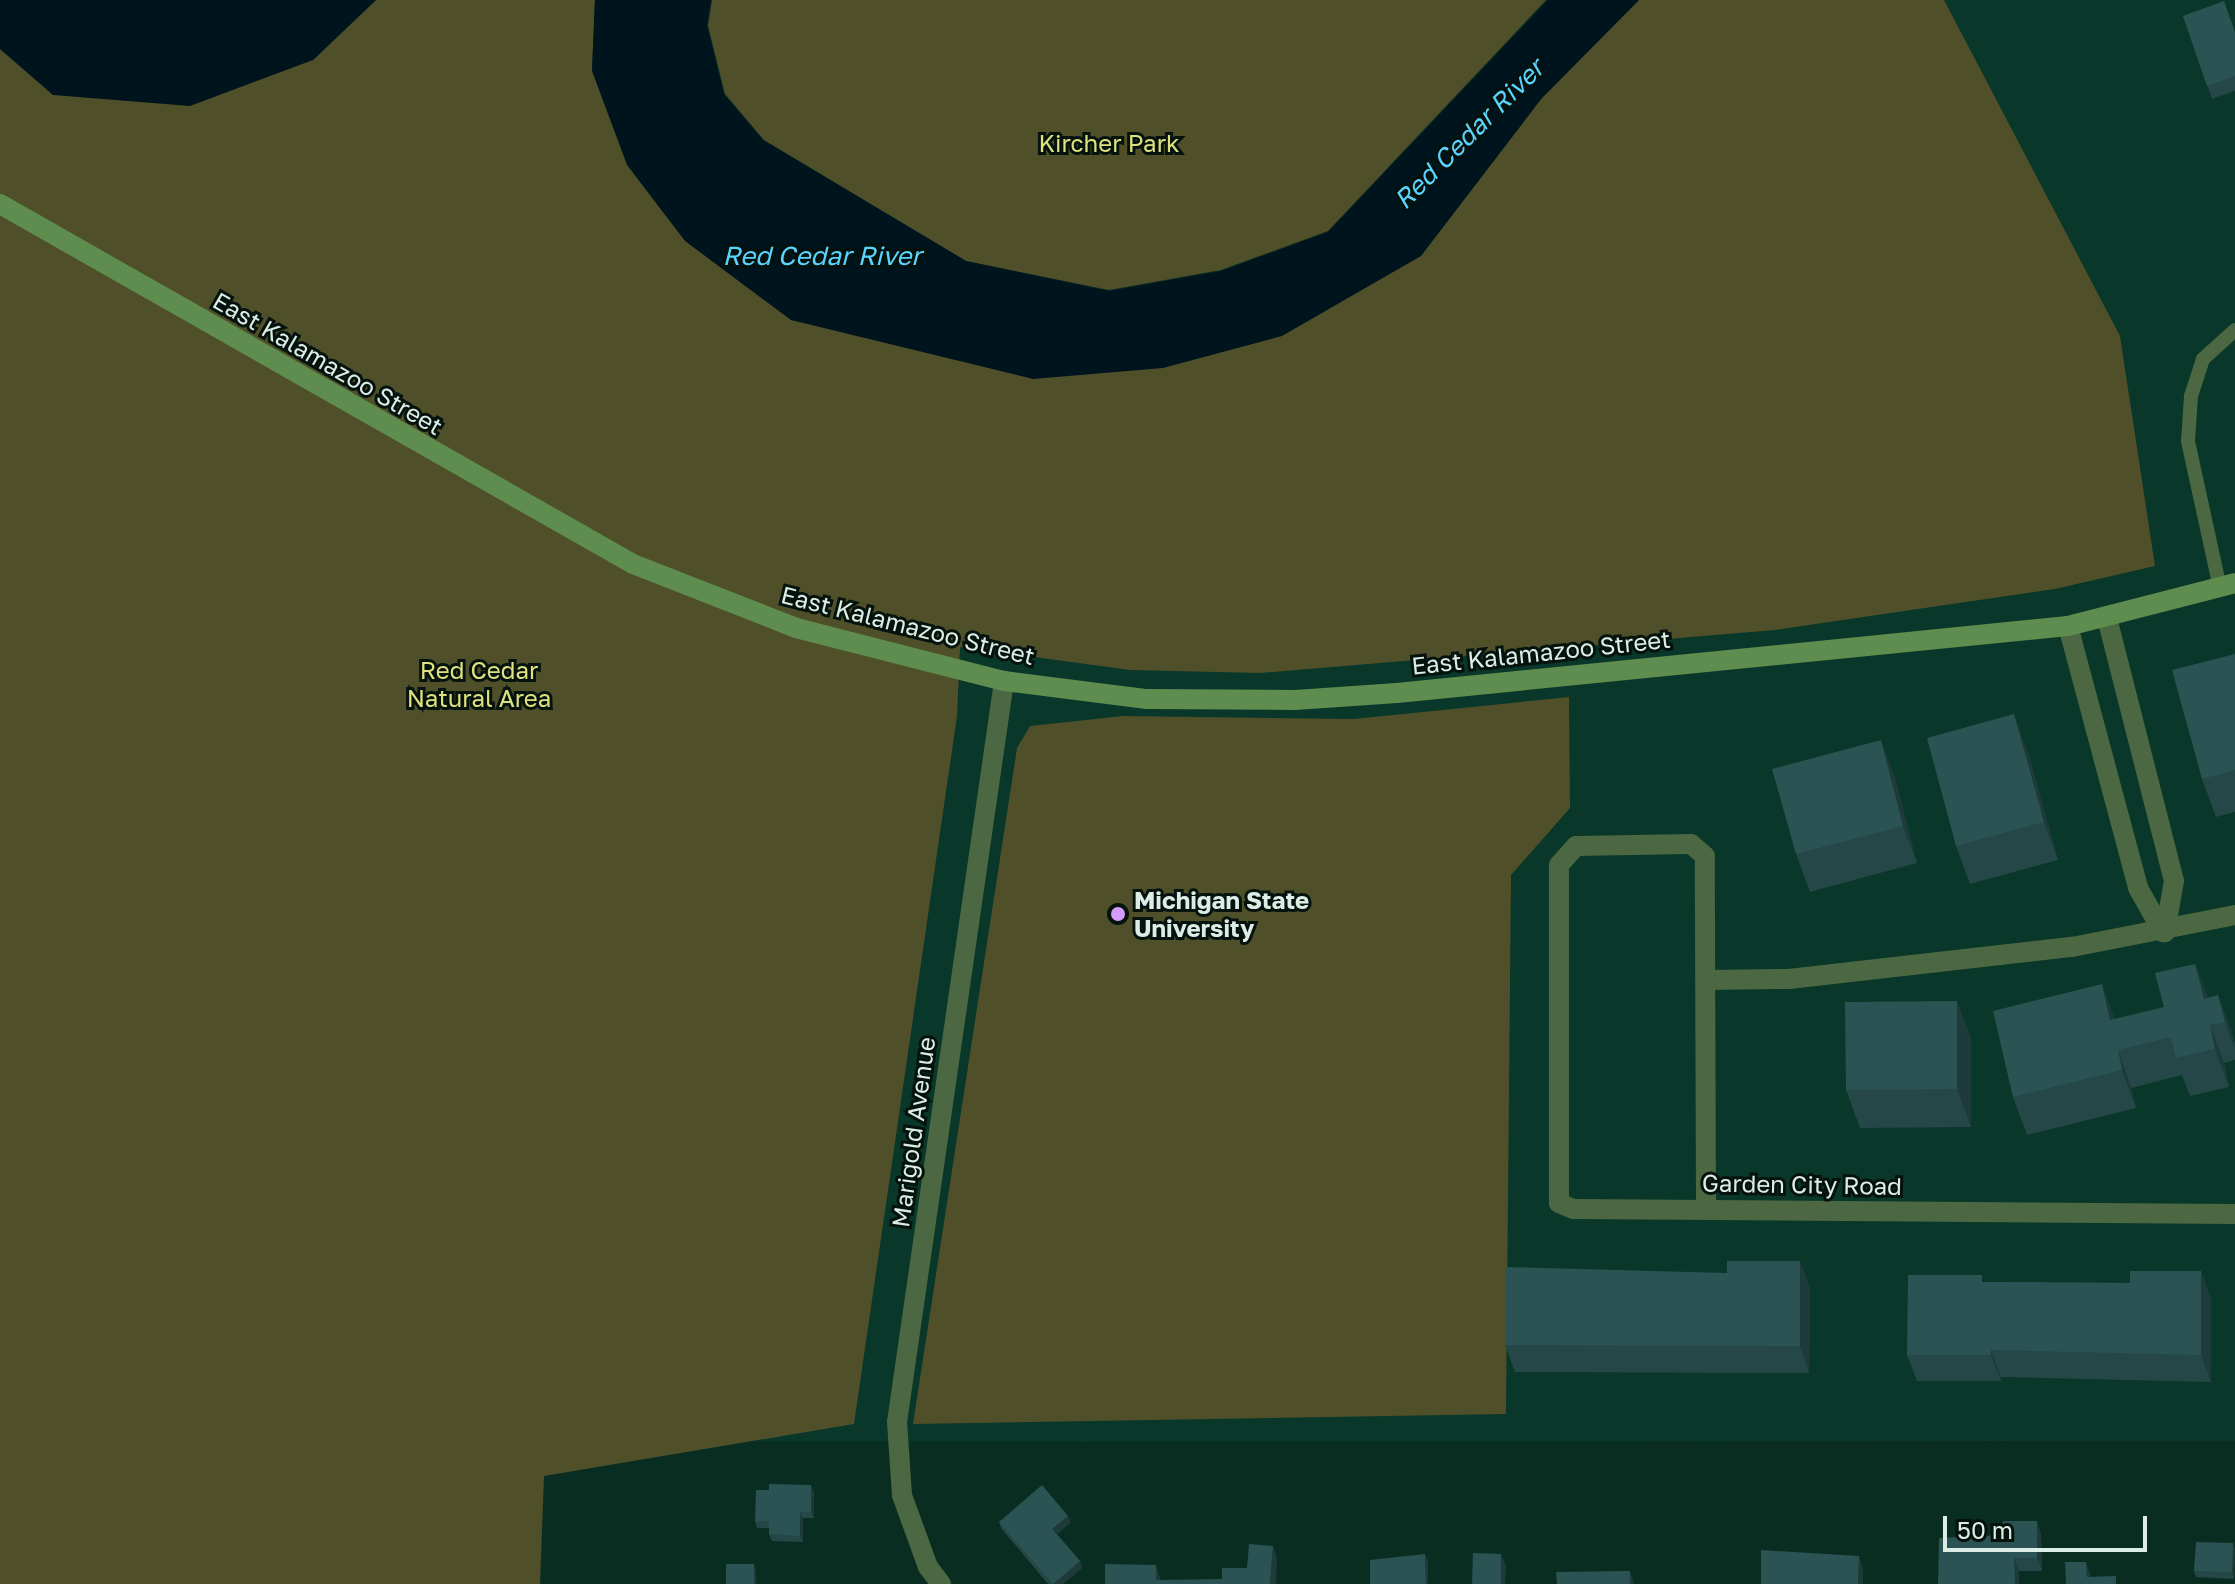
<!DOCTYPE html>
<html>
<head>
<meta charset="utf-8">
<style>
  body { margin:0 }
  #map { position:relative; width:2235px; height:1584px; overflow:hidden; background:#0a2d21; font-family:"Golos Text",sans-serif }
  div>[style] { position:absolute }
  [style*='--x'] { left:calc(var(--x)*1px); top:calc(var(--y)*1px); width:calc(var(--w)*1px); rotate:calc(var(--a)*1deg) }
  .built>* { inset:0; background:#093729 }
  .green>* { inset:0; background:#4f502a }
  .water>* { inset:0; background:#00141e }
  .lane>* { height:14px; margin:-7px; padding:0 7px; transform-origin:7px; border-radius:7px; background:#4b6842 }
  .street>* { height:20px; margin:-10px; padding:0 10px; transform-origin:10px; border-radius:10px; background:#4b6842 }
  .secondary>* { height:20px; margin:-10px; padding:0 10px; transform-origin:10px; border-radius:10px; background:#5e8d4f }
  .wall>* { inset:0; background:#254747 }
  .shaded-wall>* { inset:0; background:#1e3a3a }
  .building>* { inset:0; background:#2b5353 }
  .dots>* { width:22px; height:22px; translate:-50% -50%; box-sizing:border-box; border:4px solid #05120d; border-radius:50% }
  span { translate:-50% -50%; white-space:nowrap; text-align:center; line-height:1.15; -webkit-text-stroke:6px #05120d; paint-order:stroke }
  .park-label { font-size:24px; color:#dee17d }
  .street-label { font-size:24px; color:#dbede5 }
  .poi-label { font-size:24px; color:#dbede5; font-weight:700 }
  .left { translate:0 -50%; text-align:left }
  .water-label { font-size:26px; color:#5ad4ff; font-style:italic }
  .scale { position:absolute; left:1943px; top:1516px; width:204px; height:36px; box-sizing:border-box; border:4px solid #dbede5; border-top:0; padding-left:10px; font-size:24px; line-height:28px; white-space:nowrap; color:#dbede5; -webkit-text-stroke:6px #05120d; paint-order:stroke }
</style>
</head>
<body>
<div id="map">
  <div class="built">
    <i style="clip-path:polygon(1653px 0,2235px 0,2235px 1441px,506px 1442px,0 1584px,0 67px,584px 73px,1164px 373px)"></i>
  </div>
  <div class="green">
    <i style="clip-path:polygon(376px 0,595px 0,592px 71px,1163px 368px,1542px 98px,1639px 0,1944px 0,2120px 336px,2155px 566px,2055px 589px,1775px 630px,1260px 673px,1130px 670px,960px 647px,957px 716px,854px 1424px,544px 1476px,540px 1584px,0 1584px,0 49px,54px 95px,313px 60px)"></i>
    <i style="clip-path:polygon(712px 0,1546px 0,1328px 231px,1221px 270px,1109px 290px,966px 261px,764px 140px,725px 94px,708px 26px)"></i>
    <i style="clip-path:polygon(1569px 697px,1570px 808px,1511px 875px,1506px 1414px,913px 1424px,1017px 748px,1030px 726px,1123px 716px,1354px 719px)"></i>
  </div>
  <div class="water">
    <i style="clip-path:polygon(0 0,376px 0,313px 60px,190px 106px,53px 95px,0 49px)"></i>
    <i style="clip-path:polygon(595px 0,711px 0,707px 25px,724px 94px,763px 140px,966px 261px,1109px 291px,1221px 271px,1328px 232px,1548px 0,1639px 0,1542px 98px,1421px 256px,1282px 336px,1163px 368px,1033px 379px,791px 320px,685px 241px,627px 165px,592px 71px)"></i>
  </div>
  <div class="lane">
    <i style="--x:2220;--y:588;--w:150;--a:-102.3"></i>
    <i style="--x:2188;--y:441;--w:45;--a:-86.2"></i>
    <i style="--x:2191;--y:396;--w:39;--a:-72"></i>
    <i style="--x:2203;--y:359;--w:43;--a:-42.2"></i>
  </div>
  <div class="street">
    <i style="--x:2107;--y:618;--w:271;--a:75.7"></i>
    <i style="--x:2174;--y:881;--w:52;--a:100"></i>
    <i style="--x:2068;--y:626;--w:271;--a:75"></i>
    <i style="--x:2138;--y:888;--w:51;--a:60.4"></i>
    <i style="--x:1706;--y:980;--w:83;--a:-0.7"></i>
    <i style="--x:1789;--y:979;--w:285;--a:-6.5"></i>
    <i style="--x:2072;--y:947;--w:166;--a:-11.1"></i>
    <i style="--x:1706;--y:1209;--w:353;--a:-90.2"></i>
    <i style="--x:1705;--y:856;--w:18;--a:-139"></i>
    <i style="--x:1691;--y:844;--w:115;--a:179"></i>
    <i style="--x:1576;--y:846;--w:25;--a:132"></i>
    <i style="--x:1559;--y:865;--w:338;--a:90"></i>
    <i style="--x:1559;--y:1203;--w:15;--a:23"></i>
    <i style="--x:1573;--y:1209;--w:662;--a:0.43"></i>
    <i style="--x:941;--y:1584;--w:21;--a:-127"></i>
    <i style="--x:928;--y:1567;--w:77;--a:-109.9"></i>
    <i style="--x:902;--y:1495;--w:73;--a:-93.9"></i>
    <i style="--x:897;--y:1422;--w:749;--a:-81.78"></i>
  </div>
  <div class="secondary">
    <i style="--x:0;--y:204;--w:728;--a:29.63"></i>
    <i style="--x:633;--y:564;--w:175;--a:21.4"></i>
    <i style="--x:796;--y:628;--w:215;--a:14.3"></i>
    <i style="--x:1004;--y:681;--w:144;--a:7.2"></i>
    <i style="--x:1147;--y:699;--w:148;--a:0.4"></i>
    <i style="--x:1295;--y:700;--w:102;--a:-3.9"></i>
    <i style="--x:1397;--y:693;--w:674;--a:-5.7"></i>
    <i style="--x:2068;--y:626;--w:172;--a:-14.4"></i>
  </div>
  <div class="wall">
    <i style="clip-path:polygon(2183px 16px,2235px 32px,2235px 91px,2212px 99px)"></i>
    <i style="clip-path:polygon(2235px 654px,2235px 812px,2216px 817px,2202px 779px)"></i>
    <i style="clip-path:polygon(2028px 752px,2058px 860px,1970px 884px,1956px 846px)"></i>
    <i style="clip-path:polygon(1895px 778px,1917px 863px,1810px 892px,1796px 854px)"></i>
    <i style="clip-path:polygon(2195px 964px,2208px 998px,2218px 995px,2232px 1033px,2235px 1044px,2235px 1060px,2224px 1063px,2229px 1087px,2190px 1096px,2182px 1075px,2131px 1088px,2136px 1108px,2027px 1135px,2013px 1097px,2164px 1007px)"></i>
    <i style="clip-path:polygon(1957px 1001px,1971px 1039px,1971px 1127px,1860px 1128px,1846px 1090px)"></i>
    <i style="clip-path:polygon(1800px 1261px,1810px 1288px,1809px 1373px,1515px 1372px,1505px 1345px,1727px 1273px)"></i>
    <i style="clip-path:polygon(2201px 1271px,2211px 1298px,2211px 1382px,2001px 1377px,2001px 1381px,1917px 1381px,1907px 1355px,1984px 1282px,2130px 1283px)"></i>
    <i style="clip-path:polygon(814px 1492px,814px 1518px,803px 1518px,803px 1542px,772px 1541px,769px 1534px,769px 1528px,757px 1528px,755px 1521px)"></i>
    <i style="clip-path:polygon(999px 1522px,1071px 1522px,1057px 1534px,1080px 1561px,1082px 1568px,1063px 1584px,1048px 1584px,1001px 1528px)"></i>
    <i style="clip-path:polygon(2041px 1534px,2042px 1571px,2019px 1571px,2019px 1584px,1938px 1584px)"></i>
    <i style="clip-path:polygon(2233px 1543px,2234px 1579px,2196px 1577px,2194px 1571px)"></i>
  </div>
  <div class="shaded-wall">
    <i style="clip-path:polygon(2014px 714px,2028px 752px,2058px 860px,2044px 822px)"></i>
    <i style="clip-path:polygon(1881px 740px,1895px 778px,1917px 863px,1903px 826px)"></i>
    <i style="clip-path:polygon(2195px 964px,2209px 1001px,2204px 999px)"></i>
    <i style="clip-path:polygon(2102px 984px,2116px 1022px,2110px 1020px)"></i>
    <i style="clip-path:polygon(2218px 995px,2232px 1033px,2235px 1049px,2225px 1022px)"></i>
    <i style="clip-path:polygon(1957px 1001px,1971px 1039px,1971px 1127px,1957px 1089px)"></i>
    <i style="clip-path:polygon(2210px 1025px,2224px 1063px,2229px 1087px,2215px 1049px)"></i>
    <i style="clip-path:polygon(2118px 1050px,2131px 1088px,2136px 1108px,2122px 1070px)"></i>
    <i style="clip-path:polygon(1800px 1261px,1810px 1288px,1809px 1373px,1800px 1346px)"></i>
    <i style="clip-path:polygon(2201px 1271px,2211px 1298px,2211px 1382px,2201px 1355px)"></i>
    <i style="clip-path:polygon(1991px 1350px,2001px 1377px,2001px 1381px,1991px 1355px)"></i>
    <i style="clip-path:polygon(811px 1485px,814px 1492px,814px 1518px,811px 1512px)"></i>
    <i style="clip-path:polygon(800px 1512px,803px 1518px,803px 1542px,800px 1536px)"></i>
    <i style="clip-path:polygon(1068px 1516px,1071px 1522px,1055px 1536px,1052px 1529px)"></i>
    <i style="clip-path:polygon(2037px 1521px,2041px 1534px,2042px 1571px,2037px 1558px)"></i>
    <i style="clip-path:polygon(2233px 1543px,2235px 1549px,2234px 1579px,2232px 1572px)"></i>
    <i style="clip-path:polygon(1273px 1546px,1277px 1559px,1276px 1584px,1270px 1584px)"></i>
    <i style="clip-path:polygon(1425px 1554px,1428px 1561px,1428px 1584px,1426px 1584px)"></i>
    <i style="clip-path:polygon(1501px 1554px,1506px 1566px,1505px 1584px,1501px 1584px)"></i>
    <i style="clip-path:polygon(1859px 1556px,1863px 1569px,1863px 1584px,1858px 1584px)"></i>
    <i style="clip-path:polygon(2014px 1558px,2019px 1571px,2019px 1584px,2015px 1584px)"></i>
    <i style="clip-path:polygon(1080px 1561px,1082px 1568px,1063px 1584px,1053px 1584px)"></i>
    <i style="clip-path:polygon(2086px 1562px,2091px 1576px,2091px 1584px,2087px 1577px)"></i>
    <i style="clip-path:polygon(754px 1564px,756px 1571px,756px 1584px,754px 1584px)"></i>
    <i style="clip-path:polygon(1156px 1565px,1160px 1578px,1160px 1584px,1156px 1580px)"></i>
    <i style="clip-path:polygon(1630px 1571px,1634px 1584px,1630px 1584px)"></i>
  </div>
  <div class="building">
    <i style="clip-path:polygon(2224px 1px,2235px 32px,2235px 76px,2207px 86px,2183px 16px)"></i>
    <i style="clip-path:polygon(2235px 654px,2235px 770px,2202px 779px,2172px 670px)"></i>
    <i style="clip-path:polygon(2014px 714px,2044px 822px,1956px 846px,1927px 738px)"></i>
    <i style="clip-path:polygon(1881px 740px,1903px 826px,1796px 854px,1772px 769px)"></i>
    <i style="clip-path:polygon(2195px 964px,2204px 999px,2218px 995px,2225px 1022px,2210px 1025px,2215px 1049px,2176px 1058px,2171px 1037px,2118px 1050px,2122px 1070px,2013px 1097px,1993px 1011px,2102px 984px,2110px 1020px,2164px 1007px,2155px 973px)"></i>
    <i style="clip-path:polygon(1957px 1001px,1957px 1089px,1846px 1090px,1845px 1002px)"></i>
    <i style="clip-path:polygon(1727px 1261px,1800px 1261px,1800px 1346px,1505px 1345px,1505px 1267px,1727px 1273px)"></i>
    <i style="clip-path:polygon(2130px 1271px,2201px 1271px,2201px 1355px,1991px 1350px,1991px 1355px,1907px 1355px,1908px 1275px,1982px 1275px,1982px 1282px,2130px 1283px)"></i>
    <i style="clip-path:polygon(769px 1484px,811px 1485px,811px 1512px,800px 1512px,800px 1536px,769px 1534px,769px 1521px,755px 1521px,756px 1490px,769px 1490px)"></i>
    <i style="clip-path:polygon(1042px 1485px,1068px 1516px,1052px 1529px,1080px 1561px,1053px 1584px,999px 1522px)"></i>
    <i style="clip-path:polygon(2003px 1521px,2037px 1521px,2037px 1558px,2014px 1558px,2015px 1584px,1938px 1584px,1939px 1538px,2003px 1535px)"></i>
    <i style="clip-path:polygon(2196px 1542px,2233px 1543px,2232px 1572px,2194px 1571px)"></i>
    <i style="clip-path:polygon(1249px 1544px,1273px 1546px,1270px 1584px,1105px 1584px,1105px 1564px,1156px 1565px,1156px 1580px,1222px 1579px,1222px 1568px,1247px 1568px)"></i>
    <i style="clip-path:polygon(1761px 1550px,1859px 1556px,1858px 1584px,1761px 1584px)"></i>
    <i style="clip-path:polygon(1473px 1553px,1501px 1554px,1501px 1584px,1472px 1584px)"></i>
    <i style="clip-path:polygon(1425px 1554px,1426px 1584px,1370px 1584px,1370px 1560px)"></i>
    <i style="clip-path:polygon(2065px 1562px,2086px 1562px,2087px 1577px,2116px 1576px,2116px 1584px,2066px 1584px)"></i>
    <i style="clip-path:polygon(726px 1564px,754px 1564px,754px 1584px,726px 1584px)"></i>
    <i style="clip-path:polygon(1630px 1571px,1630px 1584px,1557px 1584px,1556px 1572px)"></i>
  </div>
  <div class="dots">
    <i style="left:1118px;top:914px;background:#d59bfa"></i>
  </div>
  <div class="park-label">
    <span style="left:1109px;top:143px">Kircher Park</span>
    <span style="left:479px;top:684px">Red Cedar<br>Natural Area</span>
  </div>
  <div class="street-label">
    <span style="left:328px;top:363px;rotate:30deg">East Kalamazoo Street</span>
    <span style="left:908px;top:625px;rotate:14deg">East Kalamazoo Street</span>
    <span style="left:1541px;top:652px;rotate:-6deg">East Kalamazoo Street</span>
    <span style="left:913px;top:1132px;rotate:-82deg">Marigold Avenue</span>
    <span style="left:1802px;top:1184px;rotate:1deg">Garden City Road</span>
  </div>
  <div class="poi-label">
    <span class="left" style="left:1134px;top:914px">Michigan State<br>University</span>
  </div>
  <div class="water-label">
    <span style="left:1469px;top:134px;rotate:-45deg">Red Cedar River</span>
    <span style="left:822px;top:256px">Red Cedar River</span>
  </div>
  <div class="scale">50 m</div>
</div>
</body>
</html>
